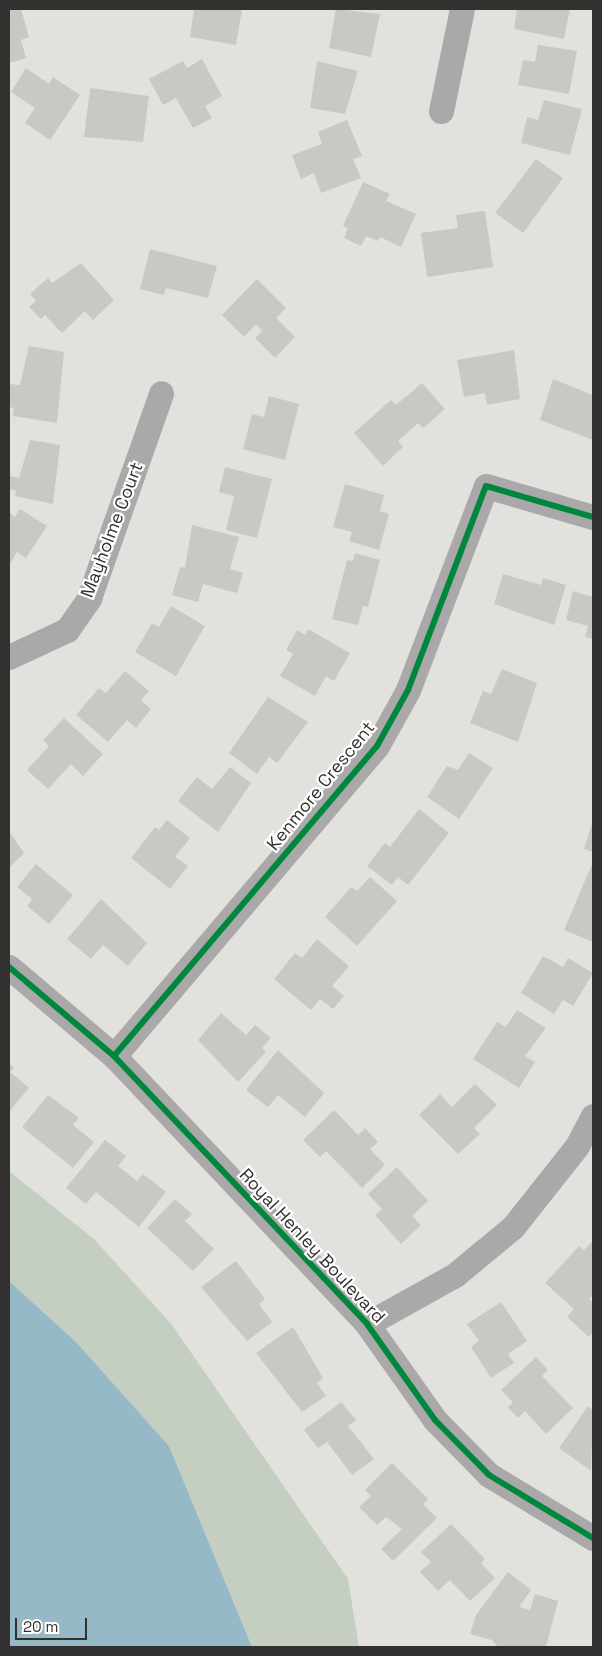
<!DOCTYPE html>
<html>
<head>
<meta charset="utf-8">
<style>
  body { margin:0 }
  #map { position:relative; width:602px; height:1656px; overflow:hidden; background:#e3e1de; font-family:"Space Grotesk",sans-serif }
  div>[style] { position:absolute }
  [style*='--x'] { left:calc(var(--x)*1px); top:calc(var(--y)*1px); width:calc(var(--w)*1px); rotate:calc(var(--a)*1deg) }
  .green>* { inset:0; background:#c4cfc1 }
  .water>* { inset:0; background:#95b9c6 }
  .building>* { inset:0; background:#c9c8c5 }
  .minor>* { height:25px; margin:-12.5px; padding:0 12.5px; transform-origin:12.5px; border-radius:12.5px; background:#aaa8a8 }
  .cycleway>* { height:6px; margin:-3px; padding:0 3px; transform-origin:3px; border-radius:3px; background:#00873e }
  span { translate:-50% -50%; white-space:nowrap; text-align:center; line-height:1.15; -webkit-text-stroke:4.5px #fff; paint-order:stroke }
  .street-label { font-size:18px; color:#33312f }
  .frame { position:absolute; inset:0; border:10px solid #33312f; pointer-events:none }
  .scale { position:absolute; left:15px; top:1618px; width:72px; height:22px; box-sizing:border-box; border:2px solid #33312f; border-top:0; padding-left:6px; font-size:15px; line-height:18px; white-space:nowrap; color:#33312f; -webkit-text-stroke:4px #fff; paint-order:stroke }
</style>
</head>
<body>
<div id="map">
  <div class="green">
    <i style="clip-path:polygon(9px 1171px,94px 1239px,172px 1325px,348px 1579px,359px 1647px,252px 1647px,169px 1446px,76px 1342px,9px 1281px)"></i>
  </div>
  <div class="water">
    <i style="clip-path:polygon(9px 1281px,76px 1342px,169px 1446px,252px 1647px,9px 1647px)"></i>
  </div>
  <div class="building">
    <i style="clip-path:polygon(9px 9px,21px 9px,29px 37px,21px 40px,26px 58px,9px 63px)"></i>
    <i style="clip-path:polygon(194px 9px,242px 9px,236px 45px,190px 37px)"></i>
    <i style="clip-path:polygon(336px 9px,380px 14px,371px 57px,329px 48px)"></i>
    <i style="clip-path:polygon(517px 9px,570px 9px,564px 39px,514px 29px)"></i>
    <i style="clip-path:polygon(538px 45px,577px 51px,569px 94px,518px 85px,523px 60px,535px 62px)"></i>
    <i style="clip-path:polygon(202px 59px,222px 96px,205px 106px,212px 118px,193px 128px,176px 98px,163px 105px,149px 79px,183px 61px,187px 68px)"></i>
    <i style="clip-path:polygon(317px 61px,358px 71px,345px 114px,310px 108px)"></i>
    <i style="clip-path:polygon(26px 68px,49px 84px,53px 77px,80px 95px,50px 140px,25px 123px,35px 108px,11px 92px)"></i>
    <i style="clip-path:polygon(90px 88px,149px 96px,143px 142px,84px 137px)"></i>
    <i style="clip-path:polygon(544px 100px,582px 109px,570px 155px,521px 143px,527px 117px,538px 120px)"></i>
    <i style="clip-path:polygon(347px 120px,362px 156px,353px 159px,361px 178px,321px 193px,314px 173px,301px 179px,292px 155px,322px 144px,318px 132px)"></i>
    <i style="clip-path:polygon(536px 159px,563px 178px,523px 233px,495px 213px)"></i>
    <i style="clip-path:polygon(363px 182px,390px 194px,386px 201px,416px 214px,401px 247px,380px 237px,378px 241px,366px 236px,361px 246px,344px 238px,348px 228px,343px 226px)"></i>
    <i style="clip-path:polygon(485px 211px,493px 267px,427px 277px,421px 233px,458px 228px,456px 215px)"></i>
    <i style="clip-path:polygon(150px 249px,217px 266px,208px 298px,166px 288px,164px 295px,140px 289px)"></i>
    <i style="clip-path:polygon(81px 263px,114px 300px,93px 320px,85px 311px,62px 333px,45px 315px,41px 319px,29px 307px,36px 301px,30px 294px,48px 278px,52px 283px)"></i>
    <i style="clip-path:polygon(257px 279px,286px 308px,276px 318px,295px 337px,275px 358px,255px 338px,262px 331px,256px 324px,244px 337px,222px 315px)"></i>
    <i style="clip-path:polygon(29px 346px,64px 352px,57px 423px,13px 416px,14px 408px,9px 407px,9px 384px,20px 385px)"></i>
    <i style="clip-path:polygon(514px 350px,520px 399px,487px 405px,485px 393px,464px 397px,457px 360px)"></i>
    <i style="clip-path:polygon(553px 379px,593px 395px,593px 440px,540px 420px)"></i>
    <i style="clip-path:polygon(422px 383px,445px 409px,423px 428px,418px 423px,398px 441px,403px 447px,383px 466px,354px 433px,391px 400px,396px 405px)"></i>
    <i style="clip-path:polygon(269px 396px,299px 404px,285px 460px,243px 449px,252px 414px,264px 417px)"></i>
    <i style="clip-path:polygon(30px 440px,60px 445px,53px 504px,15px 496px,16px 491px,9px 489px,9px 476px,19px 478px)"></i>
    <i style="clip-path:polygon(225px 467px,272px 479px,257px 538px,226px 530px,234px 496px,219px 492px)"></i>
    <i style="clip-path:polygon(345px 484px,384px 495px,380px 511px,389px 514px,379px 550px,349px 541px,352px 532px,333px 527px)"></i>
    <i style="clip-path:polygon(20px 509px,47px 526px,26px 558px,17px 552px,9px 566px,9px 512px,15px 517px)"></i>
    <i style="clip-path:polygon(192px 525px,239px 537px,230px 569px,243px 573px,237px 593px,203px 584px,198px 602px,172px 595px,180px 567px,185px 568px)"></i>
    <i style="clip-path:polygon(355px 553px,380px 560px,368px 607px,363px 606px,358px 625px,332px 619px,347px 560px,353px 561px)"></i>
    <i style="clip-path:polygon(503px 574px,541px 585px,543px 578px,566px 585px,554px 625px,494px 604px)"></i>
    <i style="clip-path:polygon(573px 591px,593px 597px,593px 639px,585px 637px,588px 626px,566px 620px)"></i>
    <i style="clip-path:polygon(171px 606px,205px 626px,176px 676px,135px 652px,152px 623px,159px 627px)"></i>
    <i style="clip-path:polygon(308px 629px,350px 653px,334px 681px,326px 676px,315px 696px,280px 676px,293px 654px,286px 650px,297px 630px,305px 635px)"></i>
    <i style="clip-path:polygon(502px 669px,537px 683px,518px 742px,470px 723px,483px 691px,491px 694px)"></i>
    <i style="clip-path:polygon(125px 671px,149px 691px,141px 700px,151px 709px,136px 728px,127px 720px,108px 742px,76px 715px,99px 688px,106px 693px)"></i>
    <i style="clip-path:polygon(268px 697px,308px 722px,277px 763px,269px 757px,257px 774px,229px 753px)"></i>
    <i style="clip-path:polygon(64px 718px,103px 754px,83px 776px,71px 764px,48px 789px,27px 770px,49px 746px,43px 740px)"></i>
    <i style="clip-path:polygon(469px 753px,493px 768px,459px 819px,427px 797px,447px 766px,458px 770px)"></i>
    <i style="clip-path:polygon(230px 767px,251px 783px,218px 832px,178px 801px,197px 777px,212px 789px)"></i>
    <i style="clip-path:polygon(419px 809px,449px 833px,408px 885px,398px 877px,392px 885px,367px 866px,385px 843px,390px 847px)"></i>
    <i style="clip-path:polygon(167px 820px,190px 838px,175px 857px,188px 866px,170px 889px,131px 858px,155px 827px,159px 830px)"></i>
    <i style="clip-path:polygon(593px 820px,593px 852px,584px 849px)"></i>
    <i style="clip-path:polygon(9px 831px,24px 853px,9px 868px)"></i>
    <i style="clip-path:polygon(593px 862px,593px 942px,564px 930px)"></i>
    <i style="clip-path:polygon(36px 864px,73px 895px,49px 924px,27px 906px,32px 899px,17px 887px)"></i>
    <i style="clip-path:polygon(370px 877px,397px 901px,357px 946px,325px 917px,351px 887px,357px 891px)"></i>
    <i style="clip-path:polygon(101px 899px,147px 943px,128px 966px,103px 945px,91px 959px,67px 939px)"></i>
    <i style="clip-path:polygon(317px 939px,349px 966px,332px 986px,344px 996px,333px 1009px,320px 999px,311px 1010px,274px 979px,295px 953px,302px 958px)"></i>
    <i style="clip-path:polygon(543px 956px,563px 967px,568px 958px,593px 973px,573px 1006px,563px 1000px,554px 1014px,521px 993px)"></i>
    <i style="clip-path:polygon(517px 1010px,546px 1028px,525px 1056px,535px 1062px,519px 1088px,473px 1059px,497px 1022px,506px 1027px)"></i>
    <i style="clip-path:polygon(221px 1013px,246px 1035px,255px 1025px,271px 1038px,262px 1048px,266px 1052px,238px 1082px,198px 1040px)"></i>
    <i style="clip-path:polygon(278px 1050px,324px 1093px,305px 1117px,278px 1095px,268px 1107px,246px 1090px)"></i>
    <i style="clip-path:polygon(9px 1063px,14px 1068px,10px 1072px,29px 1088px,9px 1112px)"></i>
    <i style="clip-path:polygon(475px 1084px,497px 1105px,474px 1128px,480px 1134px,458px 1154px,419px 1115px,440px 1094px,452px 1107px)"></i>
    <i style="clip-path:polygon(48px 1095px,79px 1118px,73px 1125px,94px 1142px,73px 1168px,22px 1127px)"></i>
    <i style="clip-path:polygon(334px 1110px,358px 1135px,365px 1128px,378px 1142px,370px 1149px,385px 1165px,362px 1188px,326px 1151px,320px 1157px,303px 1140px)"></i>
    <i style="clip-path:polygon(105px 1140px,126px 1156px,118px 1166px,137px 1181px,143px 1174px,166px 1192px,139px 1227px,96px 1192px,86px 1204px,66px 1188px)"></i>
    <i style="clip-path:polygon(397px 1167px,428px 1201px,412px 1216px,421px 1225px,401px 1244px,375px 1215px,382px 1209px,368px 1194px)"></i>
    <i style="clip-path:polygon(175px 1199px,192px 1214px,185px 1221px,214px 1249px,193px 1271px,147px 1228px)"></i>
    <i style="clip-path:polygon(593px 1241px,593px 1295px,589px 1299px,593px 1303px,593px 1332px,589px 1337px,567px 1317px,574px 1309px,545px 1283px,579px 1246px,584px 1250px)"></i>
    <i style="clip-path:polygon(236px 1261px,265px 1299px,259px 1304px,272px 1322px,247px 1341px,201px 1287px)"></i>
    <i style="clip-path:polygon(501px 1302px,527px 1341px,508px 1354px,514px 1363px,491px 1378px,471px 1347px,479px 1341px,467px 1324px)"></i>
    <i style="clip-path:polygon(293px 1327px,323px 1378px,317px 1383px,326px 1396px,302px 1412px,256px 1353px)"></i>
    <i style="clip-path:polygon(536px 1357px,548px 1370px,542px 1376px,573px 1408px,546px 1434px,525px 1411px,518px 1418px,508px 1407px,513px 1402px,501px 1390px)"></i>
    <i style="clip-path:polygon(341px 1402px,356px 1420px,348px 1426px,374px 1459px,352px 1475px,327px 1442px,318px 1448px,304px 1430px)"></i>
    <i style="clip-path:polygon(588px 1406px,593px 1410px,591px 1471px,559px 1448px)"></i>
    <i style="clip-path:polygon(392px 1463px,428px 1499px,423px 1504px,437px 1518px,393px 1561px,381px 1549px,402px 1529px,386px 1517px,377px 1525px,359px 1507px,371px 1496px,365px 1490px)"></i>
    <i style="clip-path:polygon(451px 1524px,485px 1559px,481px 1563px,495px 1578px,470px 1601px,450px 1580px,438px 1591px,420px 1572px,431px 1562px,421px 1552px)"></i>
    <i style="clip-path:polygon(508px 1572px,531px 1590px,519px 1607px,530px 1610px,535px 1594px,558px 1601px,546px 1647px,498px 1647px,492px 1640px,470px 1634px,476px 1615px)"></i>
  </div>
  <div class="minor">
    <i style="--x:441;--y:111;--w:104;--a:-78.4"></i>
    <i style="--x:9;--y:657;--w:64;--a:-25"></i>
    <i style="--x:67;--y:630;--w:39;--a:-55"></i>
    <i style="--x:89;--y:598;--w:217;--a:-70.6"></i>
    <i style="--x:9;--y:967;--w:138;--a:40.3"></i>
    <i style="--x:114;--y:1056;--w:369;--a:46.6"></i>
    <i style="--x:367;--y:1324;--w:118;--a:54.7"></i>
    <i style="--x:435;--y:1420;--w:77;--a:45.5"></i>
    <i style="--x:489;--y:1475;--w:122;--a:31.2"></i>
    <i style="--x:114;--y:1056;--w:407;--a:-49.7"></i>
    <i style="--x:377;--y:746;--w:64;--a:-61"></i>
    <i style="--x:408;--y:690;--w:218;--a:-69.1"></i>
    <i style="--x:486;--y:486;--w:111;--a:16.2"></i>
    <i style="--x:367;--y:1324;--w:101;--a:-29.1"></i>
    <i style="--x:455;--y:1275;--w:75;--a:-39.6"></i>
    <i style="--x:513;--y:1227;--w:103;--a:-51.7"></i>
    <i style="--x:577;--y:1146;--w:34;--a:-62"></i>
  </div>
  <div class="cycleway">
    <i style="--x:9;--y:967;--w:138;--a:40.3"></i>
    <i style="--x:114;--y:1056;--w:369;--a:46.6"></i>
    <i style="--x:367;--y:1324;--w:118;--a:54.7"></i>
    <i style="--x:435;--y:1420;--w:77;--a:45.5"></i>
    <i style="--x:489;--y:1475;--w:122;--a:31.2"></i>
    <i style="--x:114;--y:1056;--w:407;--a:-49.7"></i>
    <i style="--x:377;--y:746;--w:64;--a:-61"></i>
    <i style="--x:408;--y:690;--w:218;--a:-69.1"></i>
    <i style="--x:486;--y:486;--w:111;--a:16.2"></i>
  </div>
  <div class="street-label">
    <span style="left:112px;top:530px;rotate:-69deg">Mayholme Court</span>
    <span style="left:321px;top:786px;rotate:-51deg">Kenmore Crescent</span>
    <span style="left:312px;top:1246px;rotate:47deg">Royal Henley Boulevard</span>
  </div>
  <div class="frame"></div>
  <div class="scale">20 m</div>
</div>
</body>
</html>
